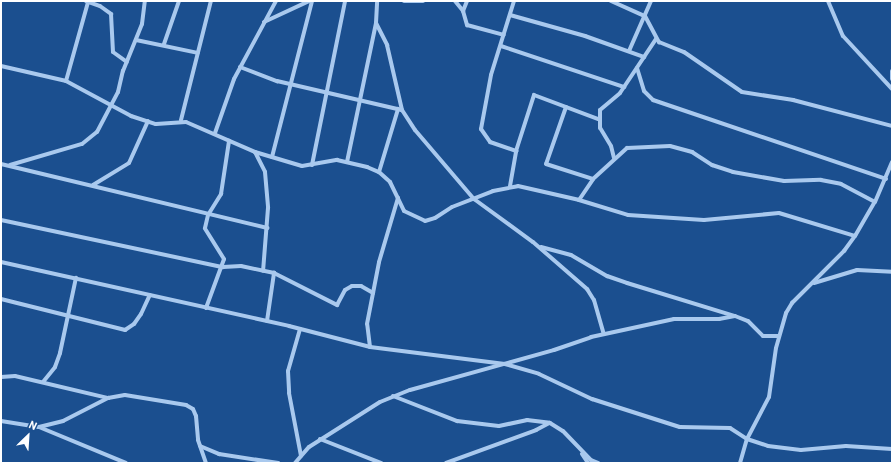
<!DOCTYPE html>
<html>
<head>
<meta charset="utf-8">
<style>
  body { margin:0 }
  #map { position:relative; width:893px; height:464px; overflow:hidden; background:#1b4f8f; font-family:Barlow,sans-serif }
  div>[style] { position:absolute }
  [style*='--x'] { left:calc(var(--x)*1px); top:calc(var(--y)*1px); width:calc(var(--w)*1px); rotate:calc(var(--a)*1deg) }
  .street>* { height:4px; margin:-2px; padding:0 2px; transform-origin:2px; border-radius:2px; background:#a9c9ee }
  span { translate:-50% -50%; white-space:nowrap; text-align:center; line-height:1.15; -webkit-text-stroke:4px #1b4f8f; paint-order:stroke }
  .frame { position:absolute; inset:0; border:2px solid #fff; pointer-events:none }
  .north { position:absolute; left:8px; top:416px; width:40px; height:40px; -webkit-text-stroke:3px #1b4f8f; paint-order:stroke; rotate:25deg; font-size:11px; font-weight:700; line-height:16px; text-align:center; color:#fff }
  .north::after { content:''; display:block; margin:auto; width:14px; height:18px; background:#fff; clip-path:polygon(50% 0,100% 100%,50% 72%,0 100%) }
</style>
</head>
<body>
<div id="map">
  <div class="street">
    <i style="--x:86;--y:1;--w:15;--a:20"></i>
    <i style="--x:100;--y:6;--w:14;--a:36"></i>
    <i style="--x:111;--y:14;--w:38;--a:87"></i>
    <i style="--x:113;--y:52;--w:17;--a:36"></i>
    <i style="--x:404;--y:1;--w:19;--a:0"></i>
    <i style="--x:455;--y:1;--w:13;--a:51"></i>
    <i style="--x:463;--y:11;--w:15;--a:74"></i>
    <i style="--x:467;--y:25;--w:38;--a:15"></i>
    <i style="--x:514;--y:1;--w:77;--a:107.3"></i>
    <i style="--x:491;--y:75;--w:55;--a:100.5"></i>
    <i style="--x:481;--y:129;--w:16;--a:55"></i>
    <i style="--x:490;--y:142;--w:28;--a:19"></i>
    <i style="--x:611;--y:1;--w:37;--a:24"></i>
    <i style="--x:645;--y:16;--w:30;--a:62"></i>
    <i style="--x:659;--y:42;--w:27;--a:22"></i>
    <i style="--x:684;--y:52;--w:70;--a:34.6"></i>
    <i style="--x:742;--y:92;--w:52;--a:8.9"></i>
    <i style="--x:793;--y:100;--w:102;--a:14.7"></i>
    <i style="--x:828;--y:1;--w:38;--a:67"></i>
    <i style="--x:843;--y:36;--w:72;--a:47.2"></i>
    <i style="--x:463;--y:11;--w:11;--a:-68"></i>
    <i style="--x:510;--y:15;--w:78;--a:15.6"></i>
    <i style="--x:585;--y:36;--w:63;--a:19.6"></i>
    <i style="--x:264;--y:22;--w:50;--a:-25"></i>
    <i style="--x:376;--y:23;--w:25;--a:63"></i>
    <i style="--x:387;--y:45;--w:67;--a:77"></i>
    <i style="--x:402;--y:110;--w:24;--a:57"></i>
    <i style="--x:415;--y:130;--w:91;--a:49.5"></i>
    <i style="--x:474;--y:199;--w:73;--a:36.1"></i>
    <i style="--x:533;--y:242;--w:72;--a:41"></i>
    <i style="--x:587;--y:289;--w:13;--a:58"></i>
    <i style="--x:594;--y:300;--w:35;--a:74"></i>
    <i style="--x:136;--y:40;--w:63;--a:11.8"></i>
    <i style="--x:164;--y:44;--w:46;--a:-70.8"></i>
    <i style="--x:501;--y:46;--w:130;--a:18.4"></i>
    <i style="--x:629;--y:51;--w:55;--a:-66.3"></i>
    <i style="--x:1;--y:66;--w:67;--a:13"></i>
    <i style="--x:66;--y:81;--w:74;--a:28.3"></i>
    <i style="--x:131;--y:116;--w:26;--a:18"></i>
    <i style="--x:156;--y:124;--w:30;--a:-4"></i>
    <i style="--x:186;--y:122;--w:75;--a:23.5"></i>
    <i style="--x:255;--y:152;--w:49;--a:16.6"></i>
    <i style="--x:302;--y:166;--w:36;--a:-10"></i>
    <i style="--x:337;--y:160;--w:31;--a:13"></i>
    <i style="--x:367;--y:167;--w:13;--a:23"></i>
    <i style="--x:379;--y:172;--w:15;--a:42"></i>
    <i style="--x:390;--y:182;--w:32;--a:64"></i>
    <i style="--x:404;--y:211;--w:23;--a:25"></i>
    <i style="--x:425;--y:221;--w:10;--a:-17"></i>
    <i style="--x:435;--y:218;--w:20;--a:-33"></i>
    <i style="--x:452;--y:207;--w:44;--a:-21.3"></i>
    <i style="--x:493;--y:191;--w:25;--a:-11"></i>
    <i style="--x:518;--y:186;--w:63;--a:12.9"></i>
    <i style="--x:579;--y:200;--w:51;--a:17"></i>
    <i style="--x:628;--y:215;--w:76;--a:3.8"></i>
    <i style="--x:704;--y:220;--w:75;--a:-5.3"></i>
    <i style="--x:779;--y:213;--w:79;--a:16.8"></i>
    <i style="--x:240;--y:67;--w:40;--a:21"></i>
    <i style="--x:277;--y:81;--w:128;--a:13.1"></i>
    <i style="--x:637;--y:68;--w:24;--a:73"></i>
    <i style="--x:644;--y:91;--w:13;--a:45"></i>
    <i style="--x:653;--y:100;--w:246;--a:18.7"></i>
    <i style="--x:892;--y:71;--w:8;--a:90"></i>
    <i style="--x:66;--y:81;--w:82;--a:-74.4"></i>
    <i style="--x:566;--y:107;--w:60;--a:109.3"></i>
    <i style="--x:546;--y:164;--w:49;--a:17.7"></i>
    <i style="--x:181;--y:120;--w:123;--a:-75.9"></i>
    <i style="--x:215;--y:133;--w:57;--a:-70.6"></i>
    <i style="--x:234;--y:79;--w:89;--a:-61.7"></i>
    <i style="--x:255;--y:152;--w:22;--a:63"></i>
    <i style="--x:265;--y:172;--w:36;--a:85"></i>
    <i style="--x:268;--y:208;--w:63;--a:94.5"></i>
    <i style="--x:272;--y:157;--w:161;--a:-75.6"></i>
    <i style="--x:614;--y:158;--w:12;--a:-104"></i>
    <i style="--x:611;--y:146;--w:21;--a:-121"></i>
    <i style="--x:600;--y:128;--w:18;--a:-90"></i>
    <i style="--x:600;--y:110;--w:26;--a:-40"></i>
    <i style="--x:620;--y:93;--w:65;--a:-56.3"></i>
    <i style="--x:347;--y:162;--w:142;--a:-78.2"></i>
    <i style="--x:376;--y:23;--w:22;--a:-87"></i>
    <i style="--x:1;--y:164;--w:274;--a:13.5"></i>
    <i style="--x:10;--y:165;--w:75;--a:-16.3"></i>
    <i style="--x:82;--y:144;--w:19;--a:-39"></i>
    <i style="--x:97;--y:132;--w:45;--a:-62.3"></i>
    <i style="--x:118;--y:92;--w:22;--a:-77"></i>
    <i style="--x:123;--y:71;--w:51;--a:-68"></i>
    <i style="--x:142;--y:24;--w:23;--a:-83"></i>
    <i style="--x:312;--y:165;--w:167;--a:-78.6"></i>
    <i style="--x:379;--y:172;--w:66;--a:-73.2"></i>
    <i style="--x:93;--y:185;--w:42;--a:-31.4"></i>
    <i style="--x:129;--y:163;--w:46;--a:-65.7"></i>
    <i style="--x:510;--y:186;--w:36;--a:-80"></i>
    <i style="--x:516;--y:151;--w:59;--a:-72.2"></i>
    <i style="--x:534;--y:95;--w:68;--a:20.6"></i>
    <i style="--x:579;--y:200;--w:25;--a:-56"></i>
    <i style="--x:593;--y:179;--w:46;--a:-42.4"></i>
    <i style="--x:627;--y:148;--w:43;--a:-2.7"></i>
    <i style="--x:670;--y:146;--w:23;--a:15"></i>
    <i style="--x:692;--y:152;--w:24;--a:33"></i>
    <i style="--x:712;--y:165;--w:22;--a:18"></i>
    <i style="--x:733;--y:172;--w:52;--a:10"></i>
    <i style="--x:784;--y:181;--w:37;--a:-2"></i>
    <i style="--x:821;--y:180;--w:20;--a:11"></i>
    <i style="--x:841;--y:184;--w:38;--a:28"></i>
    <i style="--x:1;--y:220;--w:227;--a:12"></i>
    <i style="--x:223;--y:267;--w:18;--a:-3"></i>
    <i style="--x:241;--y:266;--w:34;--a:12"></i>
    <i style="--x:274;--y:273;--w:71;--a:26.9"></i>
    <i style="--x:337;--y:305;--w:17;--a:-62"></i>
    <i style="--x:345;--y:290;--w:8;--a:-30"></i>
    <i style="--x:352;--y:286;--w:9;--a:0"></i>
    <i style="--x:361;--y:286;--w:14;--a:30"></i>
    <i style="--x:541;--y:247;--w:31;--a:15"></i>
    <i style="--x:571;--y:255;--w:42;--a:30.3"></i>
    <i style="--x:607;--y:276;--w:21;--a:19"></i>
    <i style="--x:627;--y:283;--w:113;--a:17"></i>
    <i style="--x:1;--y:262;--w:295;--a:12.5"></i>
    <i style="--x:289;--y:326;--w:84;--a:14.5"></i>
    <i style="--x:370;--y:347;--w:136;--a:7.2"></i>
    <i style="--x:505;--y:364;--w:35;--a:16"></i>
    <i style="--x:539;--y:374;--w:59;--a:25.3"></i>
    <i style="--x:592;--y:399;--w:92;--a:17.7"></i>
    <i style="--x:680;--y:427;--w:50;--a:1.1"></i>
    <i style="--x:730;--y:428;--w:20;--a:33"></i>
    <i style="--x:747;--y:439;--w:22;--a:18"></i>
    <i style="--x:768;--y:446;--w:33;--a:7"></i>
    <i style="--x:801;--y:450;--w:45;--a:-5.1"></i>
    <i style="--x:846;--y:446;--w:46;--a:3.7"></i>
    <i style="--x:814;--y:283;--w:45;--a:-16.8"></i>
    <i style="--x:857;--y:270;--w:35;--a:3"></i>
    <i style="--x:1;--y:299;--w:128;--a:14"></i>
    <i style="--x:125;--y:330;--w:11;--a:-34"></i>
    <i style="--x:134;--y:324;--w:12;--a:-55"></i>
    <i style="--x:141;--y:314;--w:21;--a:-65"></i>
    <i style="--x:206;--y:308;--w:52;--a:-69.8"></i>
    <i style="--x:224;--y:259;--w:36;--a:-122"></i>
    <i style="--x:205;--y:228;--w:13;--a:-77"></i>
    <i style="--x:208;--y:215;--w:25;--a:-58"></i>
    <i style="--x:221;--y:194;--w:54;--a:-81.4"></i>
    <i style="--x:267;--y:321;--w:49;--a:-81.7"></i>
    <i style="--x:300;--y:329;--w:44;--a:105.9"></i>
    <i style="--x:288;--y:371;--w:22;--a:87"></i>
    <i style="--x:289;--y:393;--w:64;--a:79.2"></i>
    <i style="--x:370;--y:347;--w:23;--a:-97"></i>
    <i style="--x:367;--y:324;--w:63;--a:-79"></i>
    <i style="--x:379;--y:262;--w:67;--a:-73.5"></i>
    <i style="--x:1;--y:377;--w:14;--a:-4"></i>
    <i style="--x:15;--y:376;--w:96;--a:13.3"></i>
    <i style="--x:43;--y:382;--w:19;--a:-51"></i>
    <i style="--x:55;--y:367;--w:15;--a:-70"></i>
    <i style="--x:60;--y:353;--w:77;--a:-78"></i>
    <i style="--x:393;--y:396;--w:69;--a:21.3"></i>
    <i style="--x:457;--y:421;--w:42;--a:6.8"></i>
    <i style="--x:499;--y:426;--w:29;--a:-12"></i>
    <i style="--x:527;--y:420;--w:23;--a:7"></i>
    <i style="--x:550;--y:423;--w:15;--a:32"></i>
    <i style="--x:563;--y:431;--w:40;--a:46"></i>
    <i style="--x:591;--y:460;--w:8;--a:23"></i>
    <i style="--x:1;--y:421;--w:38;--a:9"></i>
    <i style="--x:39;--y:427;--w:94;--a:22.5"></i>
    <i style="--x:39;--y:427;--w:25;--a:-14"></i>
    <i style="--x:63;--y:421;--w:51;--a:-27.1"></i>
    <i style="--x:108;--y:398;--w:17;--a:-10"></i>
    <i style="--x:125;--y:395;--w:62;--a:9.3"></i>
    <i style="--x:186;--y:405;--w:8;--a:30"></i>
    <i style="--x:193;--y:409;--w:8;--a:67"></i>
    <i style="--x:196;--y:416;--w:24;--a:85"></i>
    <i style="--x:198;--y:440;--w:24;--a:71"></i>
    <i style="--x:320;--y:439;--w:66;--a:21.5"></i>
    <i style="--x:200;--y:446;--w:21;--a:23"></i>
    <i style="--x:219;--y:454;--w:60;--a:8.7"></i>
    <i style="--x:582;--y:454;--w:11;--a:56"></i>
    <i style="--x:295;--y:463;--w:21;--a:-49"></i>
    <i style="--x:309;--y:447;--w:84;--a:-32.4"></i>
    <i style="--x:380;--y:402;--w:32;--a:-22"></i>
    <i style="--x:410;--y:390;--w:149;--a:-15.5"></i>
    <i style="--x:554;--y:350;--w:39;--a:-19"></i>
    <i style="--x:591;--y:337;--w:85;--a:-12.2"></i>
    <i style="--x:674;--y:319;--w:45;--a:0"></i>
    <i style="--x:719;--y:319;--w:16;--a:-11"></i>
    <i style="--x:735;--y:316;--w:14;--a:21"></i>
    <i style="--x:748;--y:321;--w:21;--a:45"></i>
    <i style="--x:763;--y:336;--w:16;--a:0"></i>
    <i style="--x:446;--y:463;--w:96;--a:-20.1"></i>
    <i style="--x:536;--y:430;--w:15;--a:-28"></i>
    <i style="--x:740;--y:463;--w:25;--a:-74"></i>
    <i style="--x:747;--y:439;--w:47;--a:-62.4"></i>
    <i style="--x:769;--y:397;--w:49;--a:-81.9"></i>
    <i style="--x:776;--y:348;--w:36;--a:-74"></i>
    <i style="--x:786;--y:313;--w:12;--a:-59"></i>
    <i style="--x:792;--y:303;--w:74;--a:-45"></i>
    <i style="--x:844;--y:251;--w:19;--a:-54"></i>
    <i style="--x:855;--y:236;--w:39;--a:-60"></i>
    <i style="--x:875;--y:202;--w:43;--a:-67"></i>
  </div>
  <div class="frame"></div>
  <div class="north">N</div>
</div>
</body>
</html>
